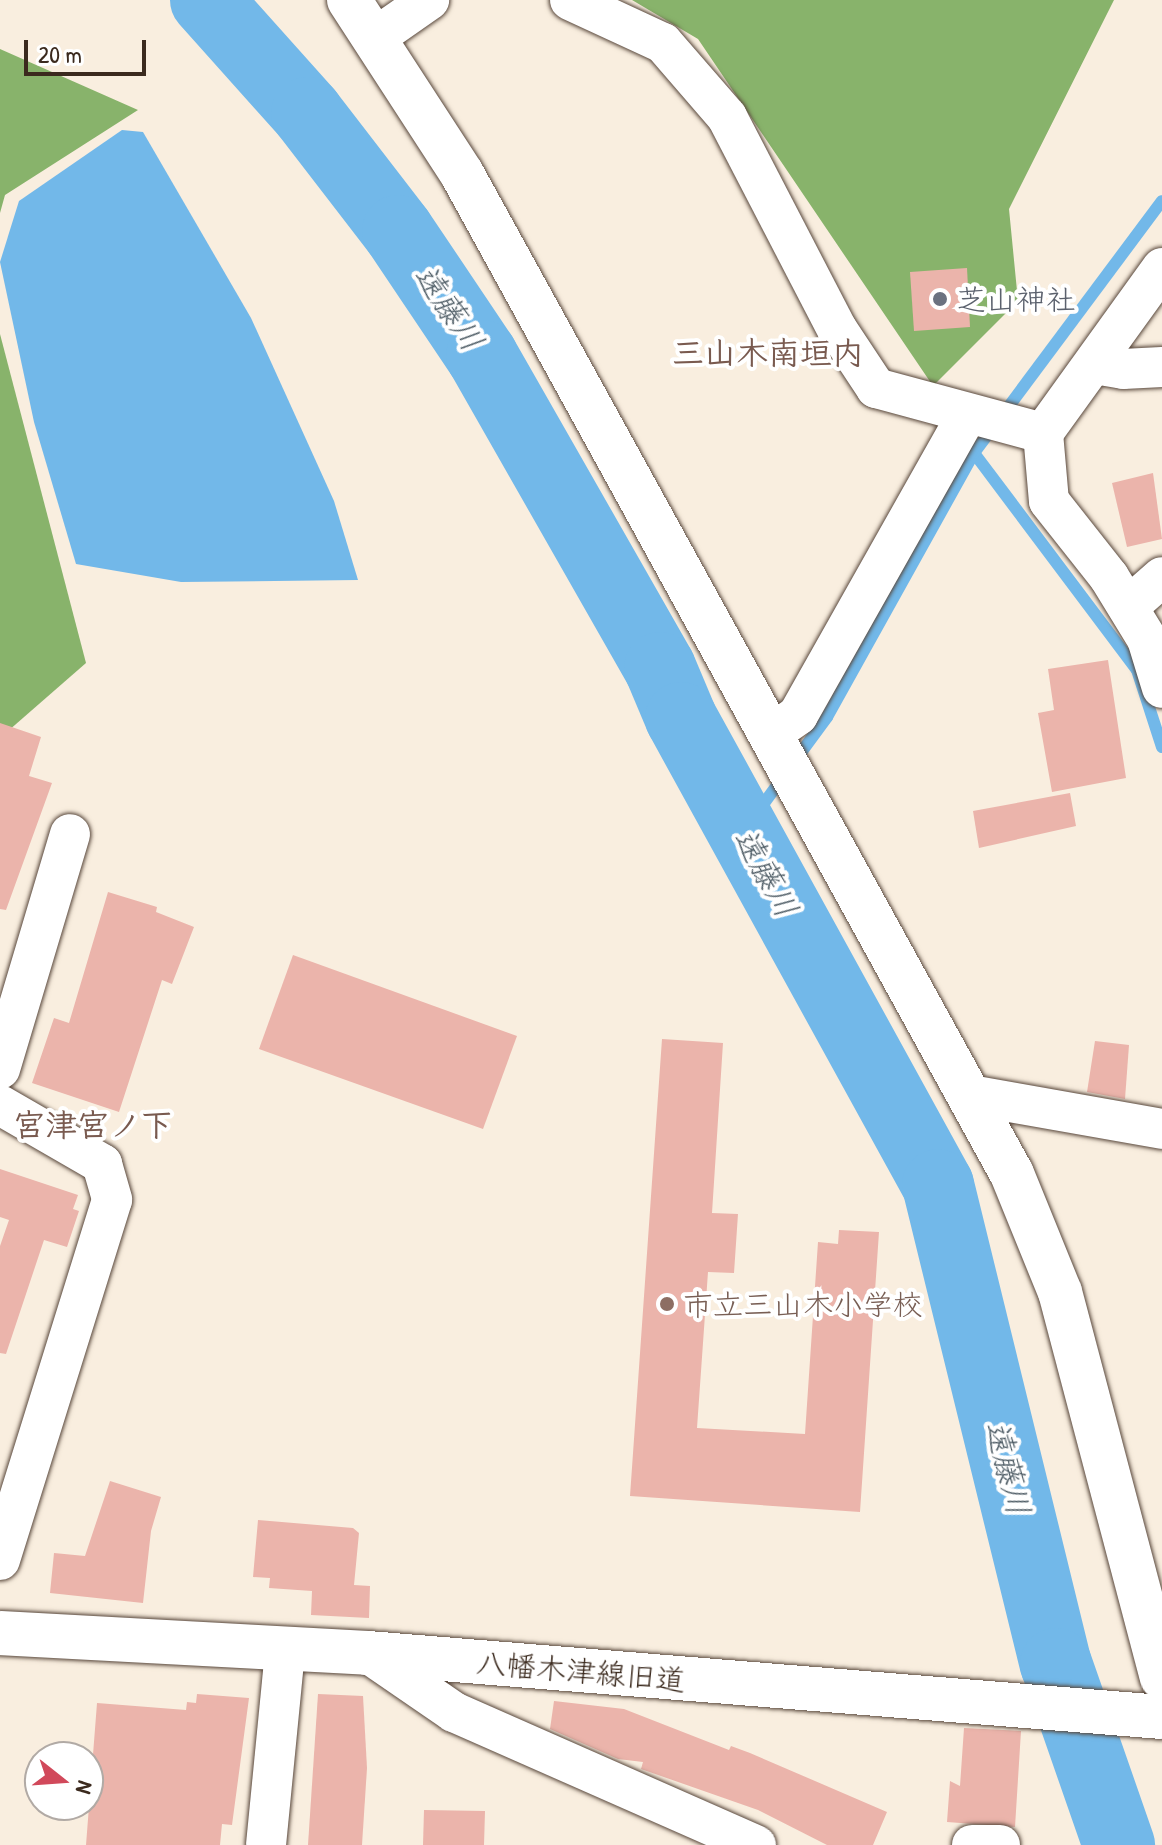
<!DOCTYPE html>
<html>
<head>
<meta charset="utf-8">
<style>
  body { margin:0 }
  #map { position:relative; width:1162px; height:1845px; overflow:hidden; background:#f9eedf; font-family:"Patrick Hand","Klee One",sans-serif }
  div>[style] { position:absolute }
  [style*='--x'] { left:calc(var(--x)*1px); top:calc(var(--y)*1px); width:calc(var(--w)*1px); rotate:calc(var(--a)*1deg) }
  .forest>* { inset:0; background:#88b36b }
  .water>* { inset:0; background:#72b8e9 }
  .stream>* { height:12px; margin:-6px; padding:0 6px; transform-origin:6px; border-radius:6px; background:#72b8e9 }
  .river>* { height:72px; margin:-36px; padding:0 36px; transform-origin:36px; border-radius:36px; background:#72b8e9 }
  .building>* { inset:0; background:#ebb4ab }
  .roads { filter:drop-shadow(0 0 2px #58473b) drop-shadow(0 0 2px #58473b) }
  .minor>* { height:40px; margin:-20px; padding:0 20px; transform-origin:20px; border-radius:20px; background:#fff }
  .tertiary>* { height:44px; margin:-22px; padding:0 22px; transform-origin:22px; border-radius:22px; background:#fff }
  .dots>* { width:22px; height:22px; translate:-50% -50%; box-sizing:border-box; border:4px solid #fff; border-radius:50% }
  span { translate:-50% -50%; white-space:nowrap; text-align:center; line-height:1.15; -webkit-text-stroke:8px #fff; paint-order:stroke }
  .worship-label { font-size:30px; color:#5b616d }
  .left { translate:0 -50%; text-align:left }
  .education-label { font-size:30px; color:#785e54 }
  .street-label { font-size:30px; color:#3b2a1e }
  .water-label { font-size:32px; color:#4e5c65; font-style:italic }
  .neighbourhood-label { font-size:32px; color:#795a4f; font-weight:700 }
  .north { position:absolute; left:24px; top:1741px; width:80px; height:80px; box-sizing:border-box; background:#fff; border:2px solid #b1aaa5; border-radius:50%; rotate:107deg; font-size:22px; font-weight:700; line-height:32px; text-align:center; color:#3b2a1e }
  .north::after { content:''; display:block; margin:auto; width:28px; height:36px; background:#d1495b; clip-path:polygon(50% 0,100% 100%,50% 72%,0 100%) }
  .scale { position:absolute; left:24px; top:40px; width:122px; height:36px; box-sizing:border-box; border:4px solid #3b2a1e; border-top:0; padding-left:10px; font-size:24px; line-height:28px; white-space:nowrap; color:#3b2a1e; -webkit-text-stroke:6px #fff; paint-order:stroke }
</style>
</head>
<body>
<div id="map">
  <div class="forest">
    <i style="clip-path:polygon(632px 0,1114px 0,1009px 209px,1018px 301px,933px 386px,698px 39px)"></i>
    <i style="clip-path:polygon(0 49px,138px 110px,5px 195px,0 213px)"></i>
    <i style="clip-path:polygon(0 334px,86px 663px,0 738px)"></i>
  </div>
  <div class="water">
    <i style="clip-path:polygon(122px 130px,143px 132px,251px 318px,334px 501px,358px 580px,181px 582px,76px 564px,34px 422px,0 262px,19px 201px)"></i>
  </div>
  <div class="stream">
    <i style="--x:974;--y:453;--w:271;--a:53.1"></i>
    <i style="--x:1137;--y:670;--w:81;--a:72"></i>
    <i style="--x:794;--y:762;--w:56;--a:-53.7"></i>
    <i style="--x:827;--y:717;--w:302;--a:-60.9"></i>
    <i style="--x:974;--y:453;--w:314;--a:-53.3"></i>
    <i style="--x:744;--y:831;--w:67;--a:-54.2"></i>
  </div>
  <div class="river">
    <i style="--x:206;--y:0;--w:152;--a:48.2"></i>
    <i style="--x:307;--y:113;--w:149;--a:52.4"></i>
    <i style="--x:398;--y:231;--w:151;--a:56.1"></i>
    <i style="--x:482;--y:356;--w:359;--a:60.3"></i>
    <i style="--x:660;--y:668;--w:54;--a:67.2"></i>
    <i style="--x:681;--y:718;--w:533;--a:61.18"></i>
    <i style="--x:938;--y:1185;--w:493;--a:76.2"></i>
    <i style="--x:1056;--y:1664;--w:192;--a:70.8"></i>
  </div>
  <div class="building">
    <i style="clip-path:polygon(967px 268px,970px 327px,914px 331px,910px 272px)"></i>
    <i style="clip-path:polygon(1153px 473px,1162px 539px,1127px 547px,1112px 483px)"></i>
    <i style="clip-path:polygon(1108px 660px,1126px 778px,1052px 792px,1038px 713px,1054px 710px,1048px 669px)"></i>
    <i style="clip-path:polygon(0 723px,41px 737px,29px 776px,52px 783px,6px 910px,0 909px)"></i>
    <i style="clip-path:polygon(1070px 793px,1076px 826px,979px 848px,973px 811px)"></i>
    <i style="clip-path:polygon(108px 892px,157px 907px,156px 912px,194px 927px,172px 984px,162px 980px,119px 1112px,32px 1083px,54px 1018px,69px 1023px)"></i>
    <i style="clip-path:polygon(293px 955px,517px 1036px,483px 1129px,259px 1049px)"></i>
    <i style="clip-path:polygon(662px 1039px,723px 1043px,712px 1213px,738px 1214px,734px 1273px,708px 1272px,697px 1428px,805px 1434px,818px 1242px,838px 1244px,839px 1230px,879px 1232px,860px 1512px,630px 1496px)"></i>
    <i style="clip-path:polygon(1095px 1041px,1129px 1045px,1125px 1099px,1087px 1092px)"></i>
    <i style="clip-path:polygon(0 1169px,78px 1195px,73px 1209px,79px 1211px,67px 1247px,44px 1240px,6px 1354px,0 1353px,0 1246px,9px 1220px,0 1217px)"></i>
    <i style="clip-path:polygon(110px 1481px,161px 1497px,151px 1531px,143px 1603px,50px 1593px,54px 1553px,85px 1556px)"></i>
    <i style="clip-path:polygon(258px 1520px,353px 1528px,359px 1533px,354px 1585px,370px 1586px,369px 1618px,311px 1615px,312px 1591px,269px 1588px,270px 1578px,253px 1577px)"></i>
    <i style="clip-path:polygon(197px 1694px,249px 1698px,232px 1825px,222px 1824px,220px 1845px,86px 1845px,97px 1703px,186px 1710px,187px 1702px,196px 1703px)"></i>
    <i style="clip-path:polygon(318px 1694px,363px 1696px,367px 1768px,362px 1845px,308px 1845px)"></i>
    <i style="clip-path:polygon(554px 1701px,624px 1709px,729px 1750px,731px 1746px,750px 1753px,887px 1812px,873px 1845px,827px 1845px,758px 1810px,641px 1769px,643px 1762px,618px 1759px,550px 1729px)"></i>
    <i style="clip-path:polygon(964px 1728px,1021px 1731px,1015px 1827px,947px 1822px,950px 1781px,960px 1786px)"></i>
    <i style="clip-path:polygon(424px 1810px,485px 1811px,484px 1845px,423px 1845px)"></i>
  </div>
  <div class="roads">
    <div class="minor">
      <i style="--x:570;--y:0;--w:102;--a:24.8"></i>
      <i style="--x:663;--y:43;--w:98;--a:49.1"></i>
      <i style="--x:727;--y:117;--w:239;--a:62.6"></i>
      <i style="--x:837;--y:329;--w:71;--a:56.5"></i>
      <i style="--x:876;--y:388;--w:173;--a:15.1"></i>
      <i style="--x:376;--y:37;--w:65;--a:-34.9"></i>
      <i style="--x:1162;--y:268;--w:203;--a:125.8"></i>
      <i style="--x:1043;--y:433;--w:68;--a:85"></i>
      <i style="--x:1049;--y:501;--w:97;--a:51.7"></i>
      <i style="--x:1109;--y:577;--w:73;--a:58.5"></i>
      <i style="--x:1147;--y:639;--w:51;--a:73"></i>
      <i style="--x:1095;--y:364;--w:28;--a:10"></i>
      <i style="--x:1123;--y:369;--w:39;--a:-3"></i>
      <i style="--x:1128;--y:607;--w:45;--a:-41.4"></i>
      <i style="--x:771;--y:734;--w:33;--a:-35"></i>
      <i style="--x:798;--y:715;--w:344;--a:-60.6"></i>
      <i style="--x:0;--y:1069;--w:245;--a:-73.4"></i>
      <i style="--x:970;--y:1095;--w:195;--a:10"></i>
      <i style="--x:0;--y:1105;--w:118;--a:30"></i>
      <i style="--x:102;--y:1164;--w:37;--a:74"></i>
      <i style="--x:112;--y:1200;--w:377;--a:107.3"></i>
      <i style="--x:368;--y:1653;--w:104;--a:34.5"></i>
      <i style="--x:454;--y:1712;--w:330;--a:23.8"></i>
      <i style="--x:266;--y:1845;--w:196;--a:-84.4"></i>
      <i style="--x:972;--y:1845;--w:28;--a:0"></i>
    </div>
    <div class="tertiary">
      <i style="--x:349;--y:0;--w:207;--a:57"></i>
      <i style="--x:462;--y:174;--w:1141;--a:61.19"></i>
      <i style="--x:1012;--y:1174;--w:127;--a:67.9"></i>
      <i style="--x:1060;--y:1292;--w:399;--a:75.2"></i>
      <i style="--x:0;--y:1633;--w:369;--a:3.1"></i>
      <i style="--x:368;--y:1653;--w:797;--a:4.61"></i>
    </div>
  </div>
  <div class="dots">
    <i style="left:940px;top:299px;background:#6b7280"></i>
    <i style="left:667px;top:1304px;background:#8d6e63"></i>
  </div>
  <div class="worship-label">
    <span class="left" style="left:956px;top:299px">芝山神社</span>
  </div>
  <div class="education-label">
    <span class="left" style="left:683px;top:1304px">市立三山木小学校</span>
  </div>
  <div class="street-label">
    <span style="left:581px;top:1671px;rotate:5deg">八幡木津線旧道</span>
  </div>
  <div class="water-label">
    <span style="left:449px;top:308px;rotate:56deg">遠藤川</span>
    <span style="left:766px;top:873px;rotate:61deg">遠藤川</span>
    <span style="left:1008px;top:1468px;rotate:76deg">遠藤川</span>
  </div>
  <div class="neighbourhood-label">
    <span style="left:768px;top:353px">三山木南垣内</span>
    <span style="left:93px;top:1125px">宮津宮ノ下</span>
  </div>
  <div class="north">N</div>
  <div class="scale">20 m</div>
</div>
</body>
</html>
